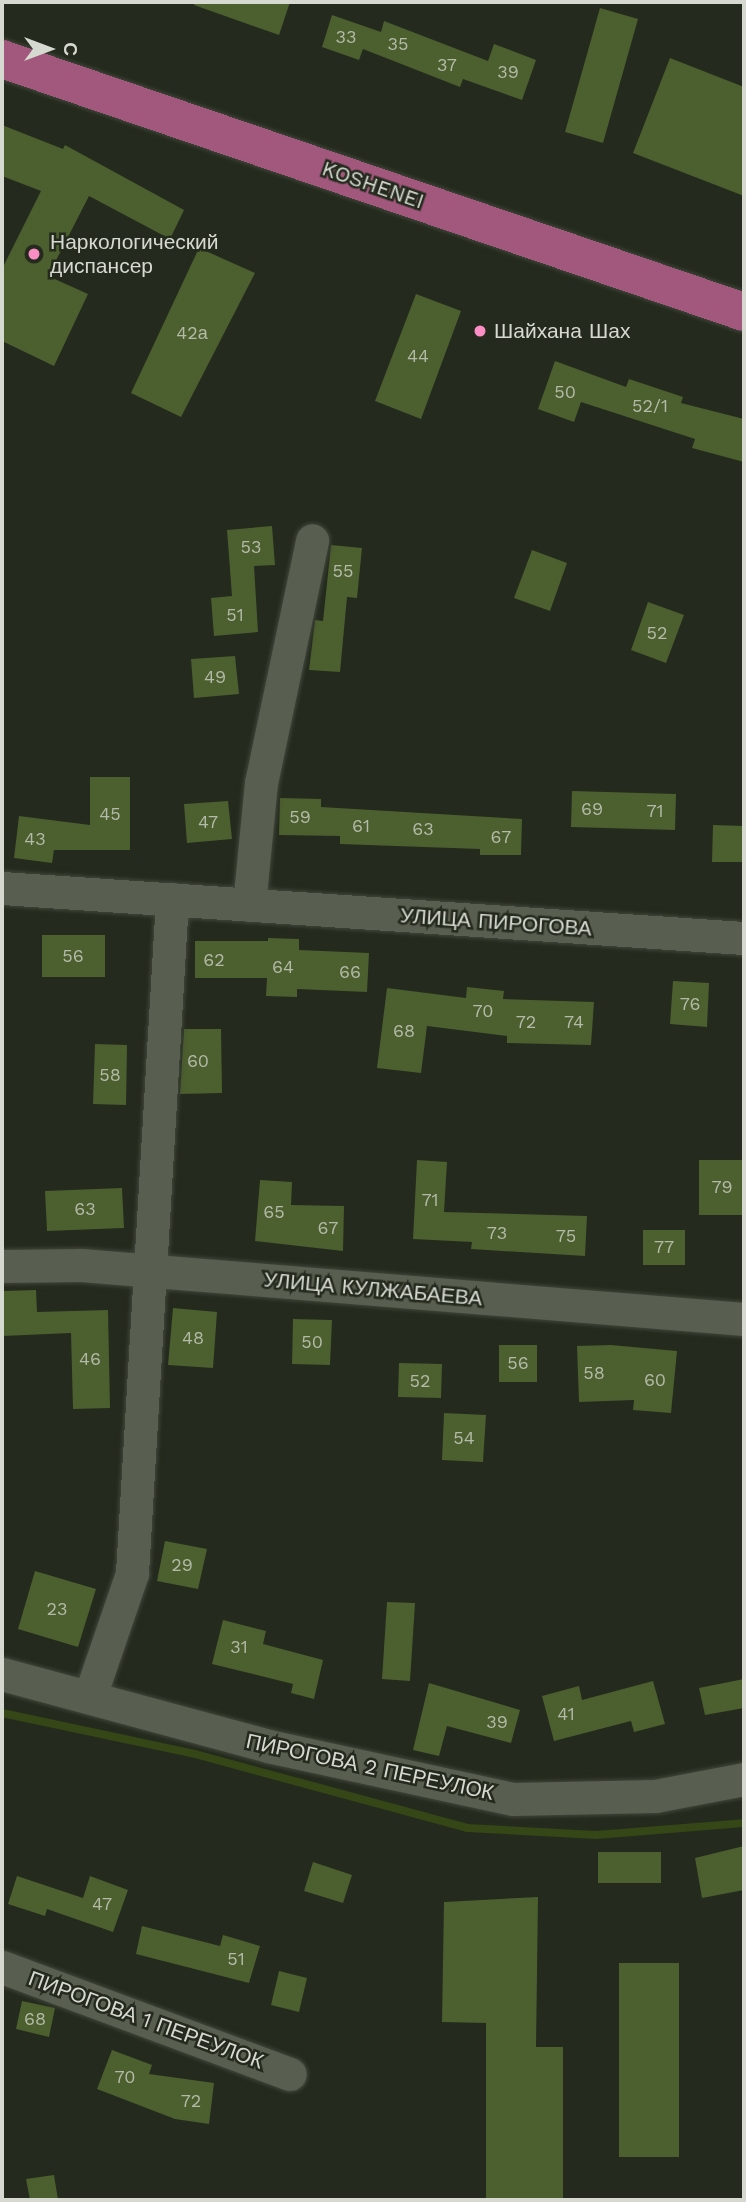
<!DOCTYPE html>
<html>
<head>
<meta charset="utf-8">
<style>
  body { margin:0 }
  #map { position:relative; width:746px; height:2202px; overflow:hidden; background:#242a1d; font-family:"Work Sans",sans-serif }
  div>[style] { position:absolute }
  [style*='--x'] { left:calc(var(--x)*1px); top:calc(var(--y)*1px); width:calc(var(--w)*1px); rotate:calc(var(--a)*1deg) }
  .stream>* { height:8px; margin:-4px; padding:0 4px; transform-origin:4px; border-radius:4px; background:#354716 }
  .building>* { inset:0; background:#4c5f2e }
  .roads { filter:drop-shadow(0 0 2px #41463b) drop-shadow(0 0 2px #41463b) }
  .minor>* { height:33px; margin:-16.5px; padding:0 16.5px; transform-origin:16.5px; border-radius:16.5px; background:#585f50 }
  .major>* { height:38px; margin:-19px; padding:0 19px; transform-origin:19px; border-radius:19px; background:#a2577c }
  .dots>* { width:19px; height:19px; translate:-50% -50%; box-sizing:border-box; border:4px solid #242a1d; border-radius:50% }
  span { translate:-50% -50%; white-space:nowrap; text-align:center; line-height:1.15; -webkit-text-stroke:5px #242a1d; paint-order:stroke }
  .number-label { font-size:18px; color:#b3baa8 }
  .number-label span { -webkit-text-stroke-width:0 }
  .street-label { font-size:21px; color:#d5d9d0 }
  .poi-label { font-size:21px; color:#d5d9d0 }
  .left { translate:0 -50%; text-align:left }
  .frame { position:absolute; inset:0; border:4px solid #d5d9d0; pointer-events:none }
  .north { position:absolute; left:14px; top:14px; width:70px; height:70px; -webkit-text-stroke:5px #242a1d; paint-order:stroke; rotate:90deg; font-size:19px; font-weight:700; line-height:28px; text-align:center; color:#d5d9d0 }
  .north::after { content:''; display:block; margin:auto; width:24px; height:32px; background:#d5d9d0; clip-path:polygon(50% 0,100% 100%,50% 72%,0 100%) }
</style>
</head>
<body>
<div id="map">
  <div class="stream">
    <i style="--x:2;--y:1713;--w:197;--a:12"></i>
    <i style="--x:195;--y:1754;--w:282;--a:15.2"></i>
    <i style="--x:467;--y:1828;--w:129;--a:3.1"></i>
    <i style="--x:596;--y:1835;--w:148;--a:-4.6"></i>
  </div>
  <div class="building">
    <i style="clip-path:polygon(195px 2px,290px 2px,279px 35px,194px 5px)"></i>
    <i style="clip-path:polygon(600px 8px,638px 19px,603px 143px,565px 132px)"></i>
    <i style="clip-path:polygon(332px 15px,381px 32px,384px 21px,488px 61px,494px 44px,536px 60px,522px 100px,463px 79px,460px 87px,363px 49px,359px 60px,322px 47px)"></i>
    <i style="clip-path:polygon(670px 58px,744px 87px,744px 196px,633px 153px)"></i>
    <i style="clip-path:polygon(2px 125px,63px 149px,65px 145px,184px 210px,170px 239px,89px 196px,48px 276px,88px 294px,54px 366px,2px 341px,2px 269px,41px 191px,2px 176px)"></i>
    <i style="clip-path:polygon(199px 248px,255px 273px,181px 417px,131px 393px)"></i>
    <i style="clip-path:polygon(416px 294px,461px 311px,421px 419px,375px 401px)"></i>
    <i style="clip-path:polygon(555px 361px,626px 387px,629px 379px,683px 397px,681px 403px,744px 419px,744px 462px,692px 448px,695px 439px,581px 402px,574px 422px,538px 409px)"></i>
    <i style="clip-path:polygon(272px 526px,275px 565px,254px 566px,258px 632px,214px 636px,211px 598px,232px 596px,227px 530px)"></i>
    <i style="clip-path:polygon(331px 545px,362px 548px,357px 598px,347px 597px,340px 672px,309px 670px,315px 620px,323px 621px)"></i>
    <i style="clip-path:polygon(532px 550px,567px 563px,550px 611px,514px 598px)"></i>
    <i style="clip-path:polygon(648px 602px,684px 615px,666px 663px,631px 650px)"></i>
    <i style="clip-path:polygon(235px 656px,239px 694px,194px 698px,191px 659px)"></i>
    <i style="clip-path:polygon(90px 777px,130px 777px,130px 850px,54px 850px,52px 863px,14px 858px,19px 816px,90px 825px)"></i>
    <i style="clip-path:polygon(572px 791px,676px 794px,675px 830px,571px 827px)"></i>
    <i style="clip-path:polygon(280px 798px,321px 799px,321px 807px,522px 819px,521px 855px,480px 855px,480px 849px,340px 844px,340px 836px,279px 835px)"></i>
    <i style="clip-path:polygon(228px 801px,232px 839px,187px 843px,184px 804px)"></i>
    <i style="clip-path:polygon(713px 825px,744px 826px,744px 862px,712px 862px)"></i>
    <i style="clip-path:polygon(42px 935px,105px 935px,105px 977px,42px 977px)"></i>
    <i style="clip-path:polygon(268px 938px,299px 939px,299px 950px,369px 953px,367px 992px,297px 989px,297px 997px,266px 996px,267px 978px,195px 978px,195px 941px,268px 941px)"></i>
    <i style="clip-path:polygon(673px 981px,709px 983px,707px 1027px,670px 1024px)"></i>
    <i style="clip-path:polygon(467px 987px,504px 991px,503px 999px,594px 1002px,591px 1045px,507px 1043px,507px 1036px,427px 1026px,421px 1073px,377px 1068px,387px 988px,466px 998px)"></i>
    <i style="clip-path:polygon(184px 1029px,221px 1029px,222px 1093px,180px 1094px)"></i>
    <i style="clip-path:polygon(95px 1044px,127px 1045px,126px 1105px,93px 1104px)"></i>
    <i style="clip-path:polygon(417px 1160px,447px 1162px,444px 1212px,587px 1216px,585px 1256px,471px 1249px,472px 1242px,413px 1239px)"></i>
    <i style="clip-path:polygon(699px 1160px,744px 1160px,744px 1215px,699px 1215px)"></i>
    <i style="clip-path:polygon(260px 1180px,292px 1182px,291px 1205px,344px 1206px,343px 1251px,255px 1241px)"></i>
    <i style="clip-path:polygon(122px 1188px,124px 1228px,47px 1231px,45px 1191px)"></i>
    <i style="clip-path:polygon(643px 1230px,685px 1230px,685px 1265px,643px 1265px)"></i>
    <i style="clip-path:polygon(36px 1290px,37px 1312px,108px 1310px,110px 1408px,73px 1409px,71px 1333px,2px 1336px,2px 1291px)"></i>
    <i style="clip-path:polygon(173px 1308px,217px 1312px,213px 1368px,168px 1365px)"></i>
    <i style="clip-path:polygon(293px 1319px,332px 1320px,330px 1365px,292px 1364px)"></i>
    <i style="clip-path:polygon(499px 1345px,537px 1345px,537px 1382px,499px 1382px)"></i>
    <i style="clip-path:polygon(611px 1345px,677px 1351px,671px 1413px,633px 1410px,634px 1400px,579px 1402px,577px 1346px)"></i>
    <i style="clip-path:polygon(399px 1363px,442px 1364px,441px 1398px,398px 1397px)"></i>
    <i style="clip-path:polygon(444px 1413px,486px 1415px,483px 1462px,442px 1460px)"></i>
    <i style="clip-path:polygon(165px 1541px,207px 1549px,198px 1589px,157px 1581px)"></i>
    <i style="clip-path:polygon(35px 1571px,96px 1589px,78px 1647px,18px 1629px)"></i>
    <i style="clip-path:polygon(387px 1602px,415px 1603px,410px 1681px,382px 1679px)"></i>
    <i style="clip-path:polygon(223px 1620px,266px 1631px,263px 1644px,323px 1660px,314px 1699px,291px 1693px,293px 1684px,212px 1664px)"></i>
    <i style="clip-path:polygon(744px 1679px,744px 1708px,705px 1715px,699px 1688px)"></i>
    <i style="clip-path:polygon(653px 1681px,665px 1724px,634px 1732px,631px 1721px,554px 1741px,542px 1696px,579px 1686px,582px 1700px)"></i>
    <i style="clip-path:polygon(429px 1683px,520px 1710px,511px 1743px,447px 1726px,439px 1756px,413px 1750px)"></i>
    <i style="clip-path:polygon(744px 1846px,744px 1890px,702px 1898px,695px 1858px)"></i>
    <i style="clip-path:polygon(598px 1852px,661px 1852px,661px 1883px,598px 1883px)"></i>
    <i style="clip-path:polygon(313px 1862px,352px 1875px,343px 1903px,304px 1891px)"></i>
    <i style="clip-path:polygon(17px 1876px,83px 1898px,90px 1876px,128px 1890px,113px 1932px,47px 1909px,45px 1916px,8px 1904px)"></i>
    <i style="clip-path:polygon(538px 1897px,536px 2047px,563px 2047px,563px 2200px,486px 2200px,486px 2023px,442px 2022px,444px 1902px)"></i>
    <i style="clip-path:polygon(142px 1926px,220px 1946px,223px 1935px,260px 1946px,249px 1983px,136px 1954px)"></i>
    <i style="clip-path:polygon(619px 1963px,679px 1963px,679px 2157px,619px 2157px)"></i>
    <i style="clip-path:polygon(279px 1971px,307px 1978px,299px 2012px,271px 2005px)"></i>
    <i style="clip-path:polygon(22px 2001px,55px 2008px,49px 2037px,16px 2029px)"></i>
    <i style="clip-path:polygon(112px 2050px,152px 2065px,149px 2074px,214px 2083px,209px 2124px,175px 2119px,97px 2089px)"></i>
    <i style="clip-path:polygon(54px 2175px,58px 2200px,30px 2200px,26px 2179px)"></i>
  </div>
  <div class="roads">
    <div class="minor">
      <i style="--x:2;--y:888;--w:744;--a:3.86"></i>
      <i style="--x:249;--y:905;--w:123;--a:-84.4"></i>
      <i style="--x:261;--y:783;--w:248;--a:-78.1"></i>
      <i style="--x:2;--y:1266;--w:79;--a:-0.7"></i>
      <i style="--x:81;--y:1265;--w:665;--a:4.66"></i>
      <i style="--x:2;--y:1674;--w:276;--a:15.1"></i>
      <i style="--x:268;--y:1746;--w:251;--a:12.2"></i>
      <i style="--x:513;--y:1799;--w:142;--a:-1.2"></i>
      <i style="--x:655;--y:1796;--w:91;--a:-10.8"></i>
      <i style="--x:90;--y:1696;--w:130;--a:-71.1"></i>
      <i style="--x:132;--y:1573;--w:675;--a:-86.6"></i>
      <i style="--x:2;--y:1967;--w:307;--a:20.4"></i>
    </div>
    <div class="major">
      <i style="--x:2;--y:59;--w:784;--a:18.83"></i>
    </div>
  </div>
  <div class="dots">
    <i style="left:34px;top:254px;background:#fb8fc5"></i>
    <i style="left:480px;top:331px;background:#fb8fc5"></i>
  </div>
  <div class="number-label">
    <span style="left:346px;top:37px">33</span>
    <span style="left:398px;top:44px">35</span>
    <span style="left:447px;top:65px">37</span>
    <span style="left:508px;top:72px">39</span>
    <span style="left:192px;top:333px">42а</span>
    <span style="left:418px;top:356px">44</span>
    <span style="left:565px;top:392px">50</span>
    <span style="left:650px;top:406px">52/1</span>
    <span style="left:251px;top:547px">53</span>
    <span style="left:343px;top:571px">55</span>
    <span style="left:235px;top:615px">51</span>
    <span style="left:657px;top:633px">52</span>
    <span style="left:215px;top:677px">49</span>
    <span style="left:592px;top:809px">69</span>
    <span style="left:655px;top:811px">71</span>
    <span style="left:110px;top:814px">45</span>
    <span style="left:300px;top:817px">59</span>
    <span style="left:208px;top:822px">47</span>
    <span style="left:361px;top:826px">61</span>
    <span style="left:423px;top:829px">63</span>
    <span style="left:501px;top:837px">67</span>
    <span style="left:35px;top:839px">43</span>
    <span style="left:73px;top:956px">56</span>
    <span style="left:214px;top:960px">62</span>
    <span style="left:283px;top:967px">64</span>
    <span style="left:350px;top:972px">66</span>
    <span style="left:690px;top:1004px">76</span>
    <span style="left:483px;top:1011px">70</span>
    <span style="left:526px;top:1022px">72</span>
    <span style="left:574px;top:1022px">74</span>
    <span style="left:404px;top:1031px">68</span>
    <span style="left:198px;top:1061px">60</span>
    <span style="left:110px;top:1075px">58</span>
    <span style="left:722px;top:1187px">79</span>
    <span style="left:430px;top:1200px">71</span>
    <span style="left:85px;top:1209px">63</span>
    <span style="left:274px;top:1212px">65</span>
    <span style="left:328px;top:1228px">67</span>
    <span style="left:497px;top:1233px">73</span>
    <span style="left:566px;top:1236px">75</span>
    <span style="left:664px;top:1247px">77</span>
    <span style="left:193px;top:1338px">48</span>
    <span style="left:312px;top:1342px">50</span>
    <span style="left:90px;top:1359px">46</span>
    <span style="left:518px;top:1363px">56</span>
    <span style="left:594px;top:1373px">58</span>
    <span style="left:655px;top:1380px">60</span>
    <span style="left:420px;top:1381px">52</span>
    <span style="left:464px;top:1438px">54</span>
    <span style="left:182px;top:1565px">29</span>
    <span style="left:57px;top:1609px">23</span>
    <span style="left:239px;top:1647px">31</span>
    <span style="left:566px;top:1714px">41</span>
    <span style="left:497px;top:1722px">39</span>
    <span style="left:102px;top:1904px">47</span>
    <span style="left:236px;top:1959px">51</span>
    <span style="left:35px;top:2019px">68</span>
    <span style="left:125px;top:2077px">70</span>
    <span style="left:191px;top:2101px">72</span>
  </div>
  <div class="street-label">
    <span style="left:373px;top:185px;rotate:19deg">KOSHENEI</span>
    <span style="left:496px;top:922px;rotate:4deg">УЛИЦА ПИРОГОВА</span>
    <span style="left:373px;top:1289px;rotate:5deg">УЛИЦА КУЛЖАБАЕВА</span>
    <span style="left:370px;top:1767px;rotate:12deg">ПИРОГОВА 2 ПЕРЕУЛОК</span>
    <span style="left:146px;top:2020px;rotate:20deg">ПИРОГОВА 1 ПЕРЕУЛОК</span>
  </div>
  <div class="poi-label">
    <span class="left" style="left:50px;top:254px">Наркологический<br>диспансер</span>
    <span class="left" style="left:494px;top:331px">Шайхана Шах</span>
  </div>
  <div class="frame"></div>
  <div class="north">С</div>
</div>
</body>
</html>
